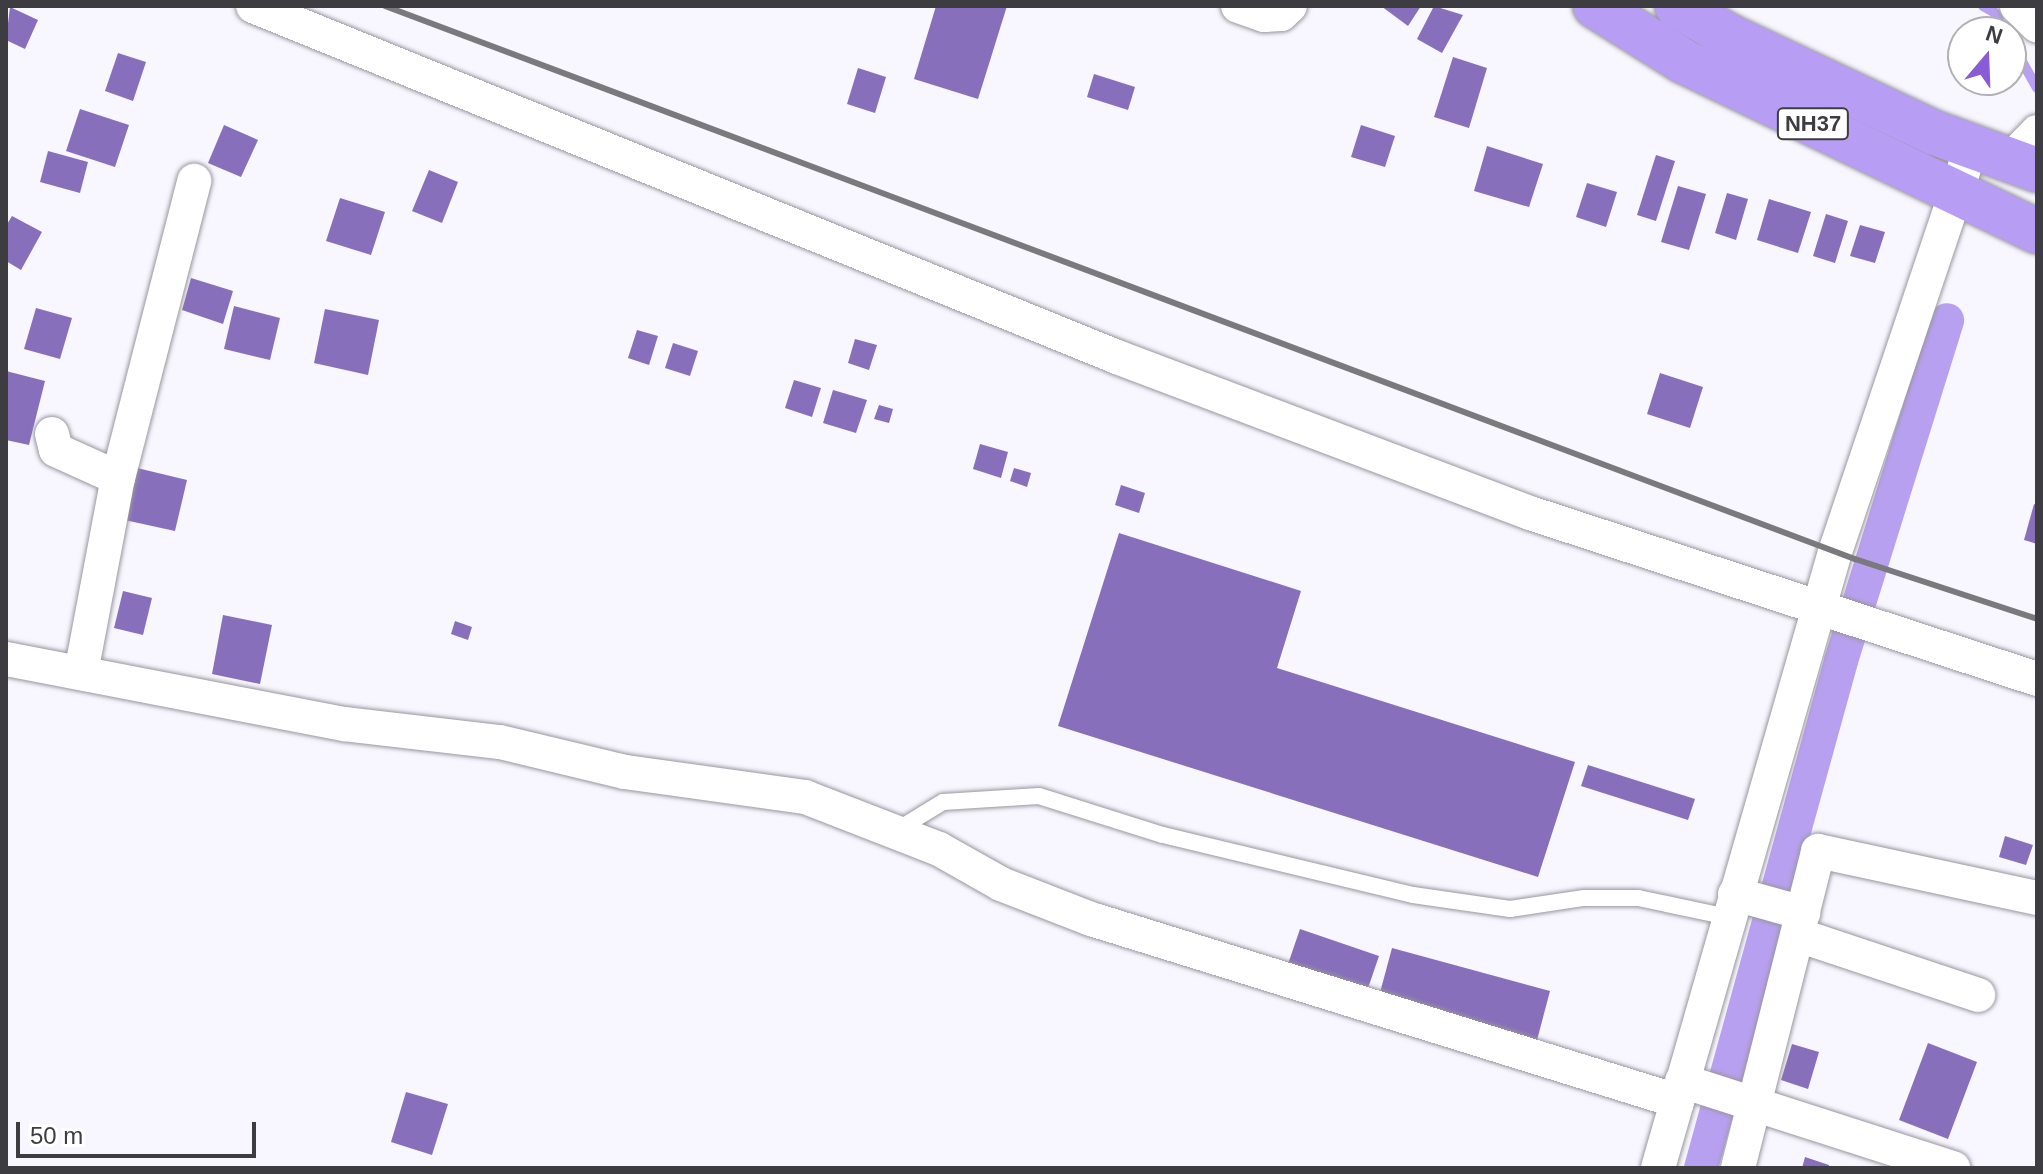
<!DOCTYPE html>
<html>
<head>
<meta charset="utf-8">
<style>
  body { margin:0 }
  #map { position:relative; width:2043px; height:1174px; overflow:hidden; background:#f8f7ff; font-family:Arial,sans-serif }
  div>[style] { position:absolute }
  [style*='--x'] { left:calc(var(--x)*1px); top:calc(var(--y)*1px); width:calc(var(--w)*1px); rotate:calc(var(--a)*1deg) }
  .stream>* { height:10px; margin:-5px; padding:0 5px; transform-origin:5px; border-radius:5px; background:#b8a0f0 }
  .canal>* { height:34px; margin:-17px; padding:0 17px; transform-origin:17px; border-radius:17px; background:#b8a0f0 }
  .building>* { inset:0; background:#876fbb }
  .roads { filter:drop-shadow(0 0 2px #98969f) drop-shadow(0 0 2px #98969f) }
  .lane>* { height:16px; margin:-8px; padding:0 8px; transform-origin:8px; border-radius:8px; background:#fff }
  .street>* { height:34px; margin:-17px; padding:0 17px; transform-origin:17px; border-radius:17px; background:#fff }
  .highway>* { height:44px; margin:-22px; padding:0 22px; transform-origin:22px; border-radius:22px; background:#b89df4 }
  .rail>* { height:6px; margin:-3px; padding:0 3px; transform-origin:3px; border-radius:3px; background:#7a797e }
  span { translate:-50% -50%; white-space:nowrap; text-align:center; line-height:1.15; -webkit-text-stroke:8px #fff; paint-order:stroke }
  .shield-label span { padding:2px 6px; background:#fff; border:2px solid; border-radius:6px; -webkit-text-stroke-width:0 }
  .shield-label { font-size:22px; color:#3d3c40; font-weight:700 }
  .frame { position:absolute; inset:0; border:8px solid #3d3c40; pointer-events:none }
  .north { position:absolute; left:1947px; top:16px; width:80px; height:80px; box-sizing:border-box; background:#fff; border:2px solid #b1b1b3; border-radius:50%; rotate:19deg; font-size:22px; font-weight:700; line-height:32px; text-align:center; color:#3d3c40 }
  .north::after { content:''; display:block; margin:auto; width:28px; height:36px; background:#895cd6; clip-path:polygon(50% 0,100% 100%,50% 72%,0 100%) }
  .scale { position:absolute; left:16px; top:1122px; width:240px; height:36px; box-sizing:border-box; border:4px solid #3d3c40; border-top:0; padding-left:10px; font-size:24px; line-height:28px; white-space:nowrap; color:#3d3c40; -webkit-text-stroke:6px #fff; paint-order:stroke }
</style>
</head>
<body>
<div id="map">
  <div class="stream">
    <i style="--x:1983;--y:6;--w:14;--a:30"></i>
    <i style="--x:1995;--y:13;--w:21;--a:62"></i>
    <i style="--x:2011;--y:42;--w:53;--a:60.5"></i>
  </div>
  <div class="canal">
    <i style="--x:1701;--y:1168;--w:526;--a:-74.56"></i>
    <i style="--x:1841;--y:661;--w:357;--a:-72.7"></i>
  </div>
  <div class="building">
    <i style="clip-path:polygon(936px 6px,1007px 6px,978px 99px,914px 79px)"></i>
    <i style="clip-path:polygon(1381px 6px,1421px 6px,1408px 26px)"></i>
    <i style="clip-path:polygon(1434px 6px,1463px 15px,1442px 53px,1417px 39px)"></i>
    <i style="clip-path:polygon(10px 7px,38px 20px,25px 49px,6px 40px)"></i>
    <i style="clip-path:polygon(118px 53px,146px 62px,133px 101px,105px 91px)"></i>
    <i style="clip-path:polygon(1453px 57px,1487px 68px,1469px 128px,1434px 117px)"></i>
    <i style="clip-path:polygon(858px 68px,886px 77px,875px 113px,847px 104px)"></i>
    <i style="clip-path:polygon(1094px 74px,1135px 87px,1128px 110px,1087px 97px)"></i>
    <i style="clip-path:polygon(80px 109px,129px 125px,115px 167px,66px 151px)"></i>
    <i style="clip-path:polygon(224px 125px,258px 140px,241px 177px,208px 163px)"></i>
    <i style="clip-path:polygon(1361px 125px,1395px 136px,1385px 167px,1351px 157px)"></i>
    <i style="clip-path:polygon(1487px 146px,1543px 164px,1529px 207px,1474px 191px)"></i>
    <i style="clip-path:polygon(48px 151px,88px 162px,80px 193px,40px 182px)"></i>
    <i style="clip-path:polygon(1656px 155px,1675px 161px,1656px 221px,1637px 215px)"></i>
    <i style="clip-path:polygon(429px 170px,458px 182px,442px 223px,412px 211px)"></i>
    <i style="clip-path:polygon(1587px 183px,1617px 192px,1606px 227px,1576px 217px)"></i>
    <i style="clip-path:polygon(1678px 186px,1706px 194px,1689px 250px,1661px 242px)"></i>
    <i style="clip-path:polygon(1727px 193px,1748px 199px,1736px 240px,1715px 233px)"></i>
    <i style="clip-path:polygon(340px 198px,385px 212px,371px 255px,326px 241px)"></i>
    <i style="clip-path:polygon(1769px 199px,1811px 212px,1798px 253px,1757px 240px)"></i>
    <i style="clip-path:polygon(1826px 214px,1848px 221px,1835px 263px,1813px 256px)"></i>
    <i style="clip-path:polygon(12px 216px,42px 232px,21px 270px,6px 261px,6px 226px)"></i>
    <i style="clip-path:polygon(1860px 225px,1885px 232px,1875px 263px,1850px 256px)"></i>
    <i style="clip-path:polygon(191px 278px,233px 291px,223px 324px,182px 310px)"></i>
    <i style="clip-path:polygon(234px 306px,280px 318px,270px 360px,224px 349px)"></i>
    <i style="clip-path:polygon(36px 308px,72px 318px,60px 359px,24px 349px)"></i>
    <i style="clip-path:polygon(325px 309px,379px 320px,368px 375px,314px 363px)"></i>
    <i style="clip-path:polygon(637px 330px,658px 336px,649px 365px,628px 358px)"></i>
    <i style="clip-path:polygon(855px 339px,877px 345px,869px 370px,848px 363px)"></i>
    <i style="clip-path:polygon(673px 343px,698px 351px,690px 376px,665px 368px)"></i>
    <i style="clip-path:polygon(6px 371px,45px 381px,29px 445px,6px 440px)"></i>
    <i style="clip-path:polygon(1660px 373px,1703px 387px,1690px 428px,1647px 414px)"></i>
    <i style="clip-path:polygon(794px 380px,821px 388px,812px 417px,785px 408px)"></i>
    <i style="clip-path:polygon(833px 390px,867px 400px,856px 433px,823px 423px)"></i>
    <i style="clip-path:polygon(879px 405px,893px 409px,889px 423px,874px 419px)"></i>
    <i style="clip-path:polygon(980px 444px,1008px 452px,1001px 478px,973px 469px)"></i>
    <i style="clip-path:polygon(133px 467px,187px 480px,175px 531px,120px 519px)"></i>
    <i style="clip-path:polygon(1014px 468px,1031px 473px,1027px 487px,1010px 481px)"></i>
    <i style="clip-path:polygon(1121px 485px,1145px 493px,1139px 513px,1115px 505px)"></i>
    <i style="clip-path:polygon(2034px 504px,2037px 505px,2037px 544px,2024px 540px)"></i>
    <i style="clip-path:polygon(1119px 533px,1301px 591px,1277px 668px,1575px 762px,1538px 877px,1058px 726px)"></i>
    <i style="clip-path:polygon(123px 591px,152px 598px,143px 635px,114px 628px)"></i>
    <i style="clip-path:polygon(223px 615px,272px 625px,260px 684px,212px 674px)"></i>
    <i style="clip-path:polygon(455px 621px,472px 627px,468px 640px,451px 634px)"></i>
    <i style="clip-path:polygon(1588px 765px,1695px 799px,1688px 820px,1581px 786px)"></i>
    <i style="clip-path:polygon(2005px 836px,2033px 845px,2026px 865px,1999px 857px)"></i>
    <i style="clip-path:polygon(1300px 929px,1379px 956px,1366px 994px,1287px 967px)"></i>
    <i style="clip-path:polygon(1392px 948px,1550px 991px,1536px 1044px,1378px 1000px)"></i>
    <i style="clip-path:polygon(1928px 1043px,1977px 1062px,1948px 1139px,1899px 1120px)"></i>
    <i style="clip-path:polygon(1792px 1044px,1819px 1052px,1808px 1089px,1781px 1080px)"></i>
    <i style="clip-path:polygon(406px 1092px,448px 1104px,432px 1155px,391px 1142px)"></i>
    <i style="clip-path:polygon(1805px 1157px,1829px 1165px,1829px 1168px,1802px 1168px)"></i>
  </div>
  <div class="roads">
    <div class="lane">
      <i style="--x:897;--y:830;--w:54;--a:-31.3"></i>
      <i style="--x:943;--y:802;--w:96;--a:-3.6"></i>
      <i style="--x:1039;--y:796;--w:130;--a:17.5"></i>
      <i style="--x:1163;--y:835;--w:257;--a:13.5"></i>
      <i style="--x:1413;--y:895;--w:98;--a:8.2"></i>
      <i style="--x:1510;--y:909;--w:75;--a:-8.5"></i>
      <i style="--x:1584;--y:898;--w:54;--a:0"></i>
      <i style="--x:1638;--y:898;--w:92;--a:11.9"></i>
    </div>
    <div class="street">
      <i style="--x:253;--y:6;--w:933;--a:22.11"></i>
      <i style="--x:1117;--y:357;--w:441;--a:20.7"></i>
      <i style="--x:1530;--y:513;--w:533;--a:18.13"></i>
      <i style="--x:1238;--y:6;--w:28;--a:19"></i>
      <i style="--x:1264;--y:15;--w:17;--a:-3"></i>
      <i style="--x:1281;--y:14;--w:12;--a:-42"></i>
      <i style="--x:2017;--y:6;--w:28;--a:44"></i>
      <i style="--x:2010;--y:160;--w:39;--a:-46"></i>
      <i style="--x:52;--y:434;--w:16;--a:76"></i>
      <i style="--x:56;--y:450;--w:68;--a:24.3"></i>
      <i style="--x:6;--y:659;--w:344;--a:10.9"></i>
      <i style="--x:344;--y:724;--w:157;--a:6.6"></i>
      <i style="--x:500;--y:742;--w:129;--a:13.5"></i>
      <i style="--x:625;--y:772;--w:182;--a:7.9"></i>
      <i style="--x:805;--y:797;--w:144;--a:21.2"></i>
      <i style="--x:939;--y:849;--w:71;--a:29.4"></i>
      <i style="--x:1001;--y:884;--w:97;--a:21.3"></i>
      <i style="--x:1091;--y:919;--w:614;--a:17.25"></i>
      <i style="--x:81;--y:673;--w:198;--a:-79.3"></i>
      <i style="--x:118;--y:478;--w:307;--a:-75.6"></i>
      <i style="--x:1735;--y:894;--w:71;--a:15.6"></i>
      <i style="--x:1798;--y:935;--w:190;--a:18.4"></i>
      <i style="--x:1682;--y:1081;--w:285;--a:17.8"></i>
      <i style="--x:1658;--y:1168;--w:641;--a:-73.97"></i>
      <i style="--x:1835;--y:552;--w:428;--a:-71.4"></i>
      <i style="--x:1738;--y:1168;--w:327;--a:-75.8"></i>
      <i style="--x:1818;--y:851;--w:224;--a:12.1"></i>
    </div>
    <div class="highway">
      <i style="--x:1595;--y:6;--w:104;--a:32"></i>
      <i style="--x:1683;--y:61;--w:393;--a:25.7"></i>
      <i style="--x:1677;--y:6;--w:62;--a:29.9"></i>
      <i style="--x:1731;--y:37;--w:225;--a:25.2"></i>
      <i style="--x:1935;--y:133;--w:109;--a:19.9"></i>
    </div>
  </div>
  <div class="rail">
    <i style="--x:385;--y:6;--w:1571;--a:20.62"></i>
    <i style="--x:1855;--y:559;--w:192;--a:18.2"></i>
  </div>
  <div class="shield-label">
    <span style="left:1813px;top:124px">NH37</span>
  </div>
  <div class="frame"></div>
  <div class="north">N</div>
  <div class="scale">50 m</div>
</div>
</body>
</html>
